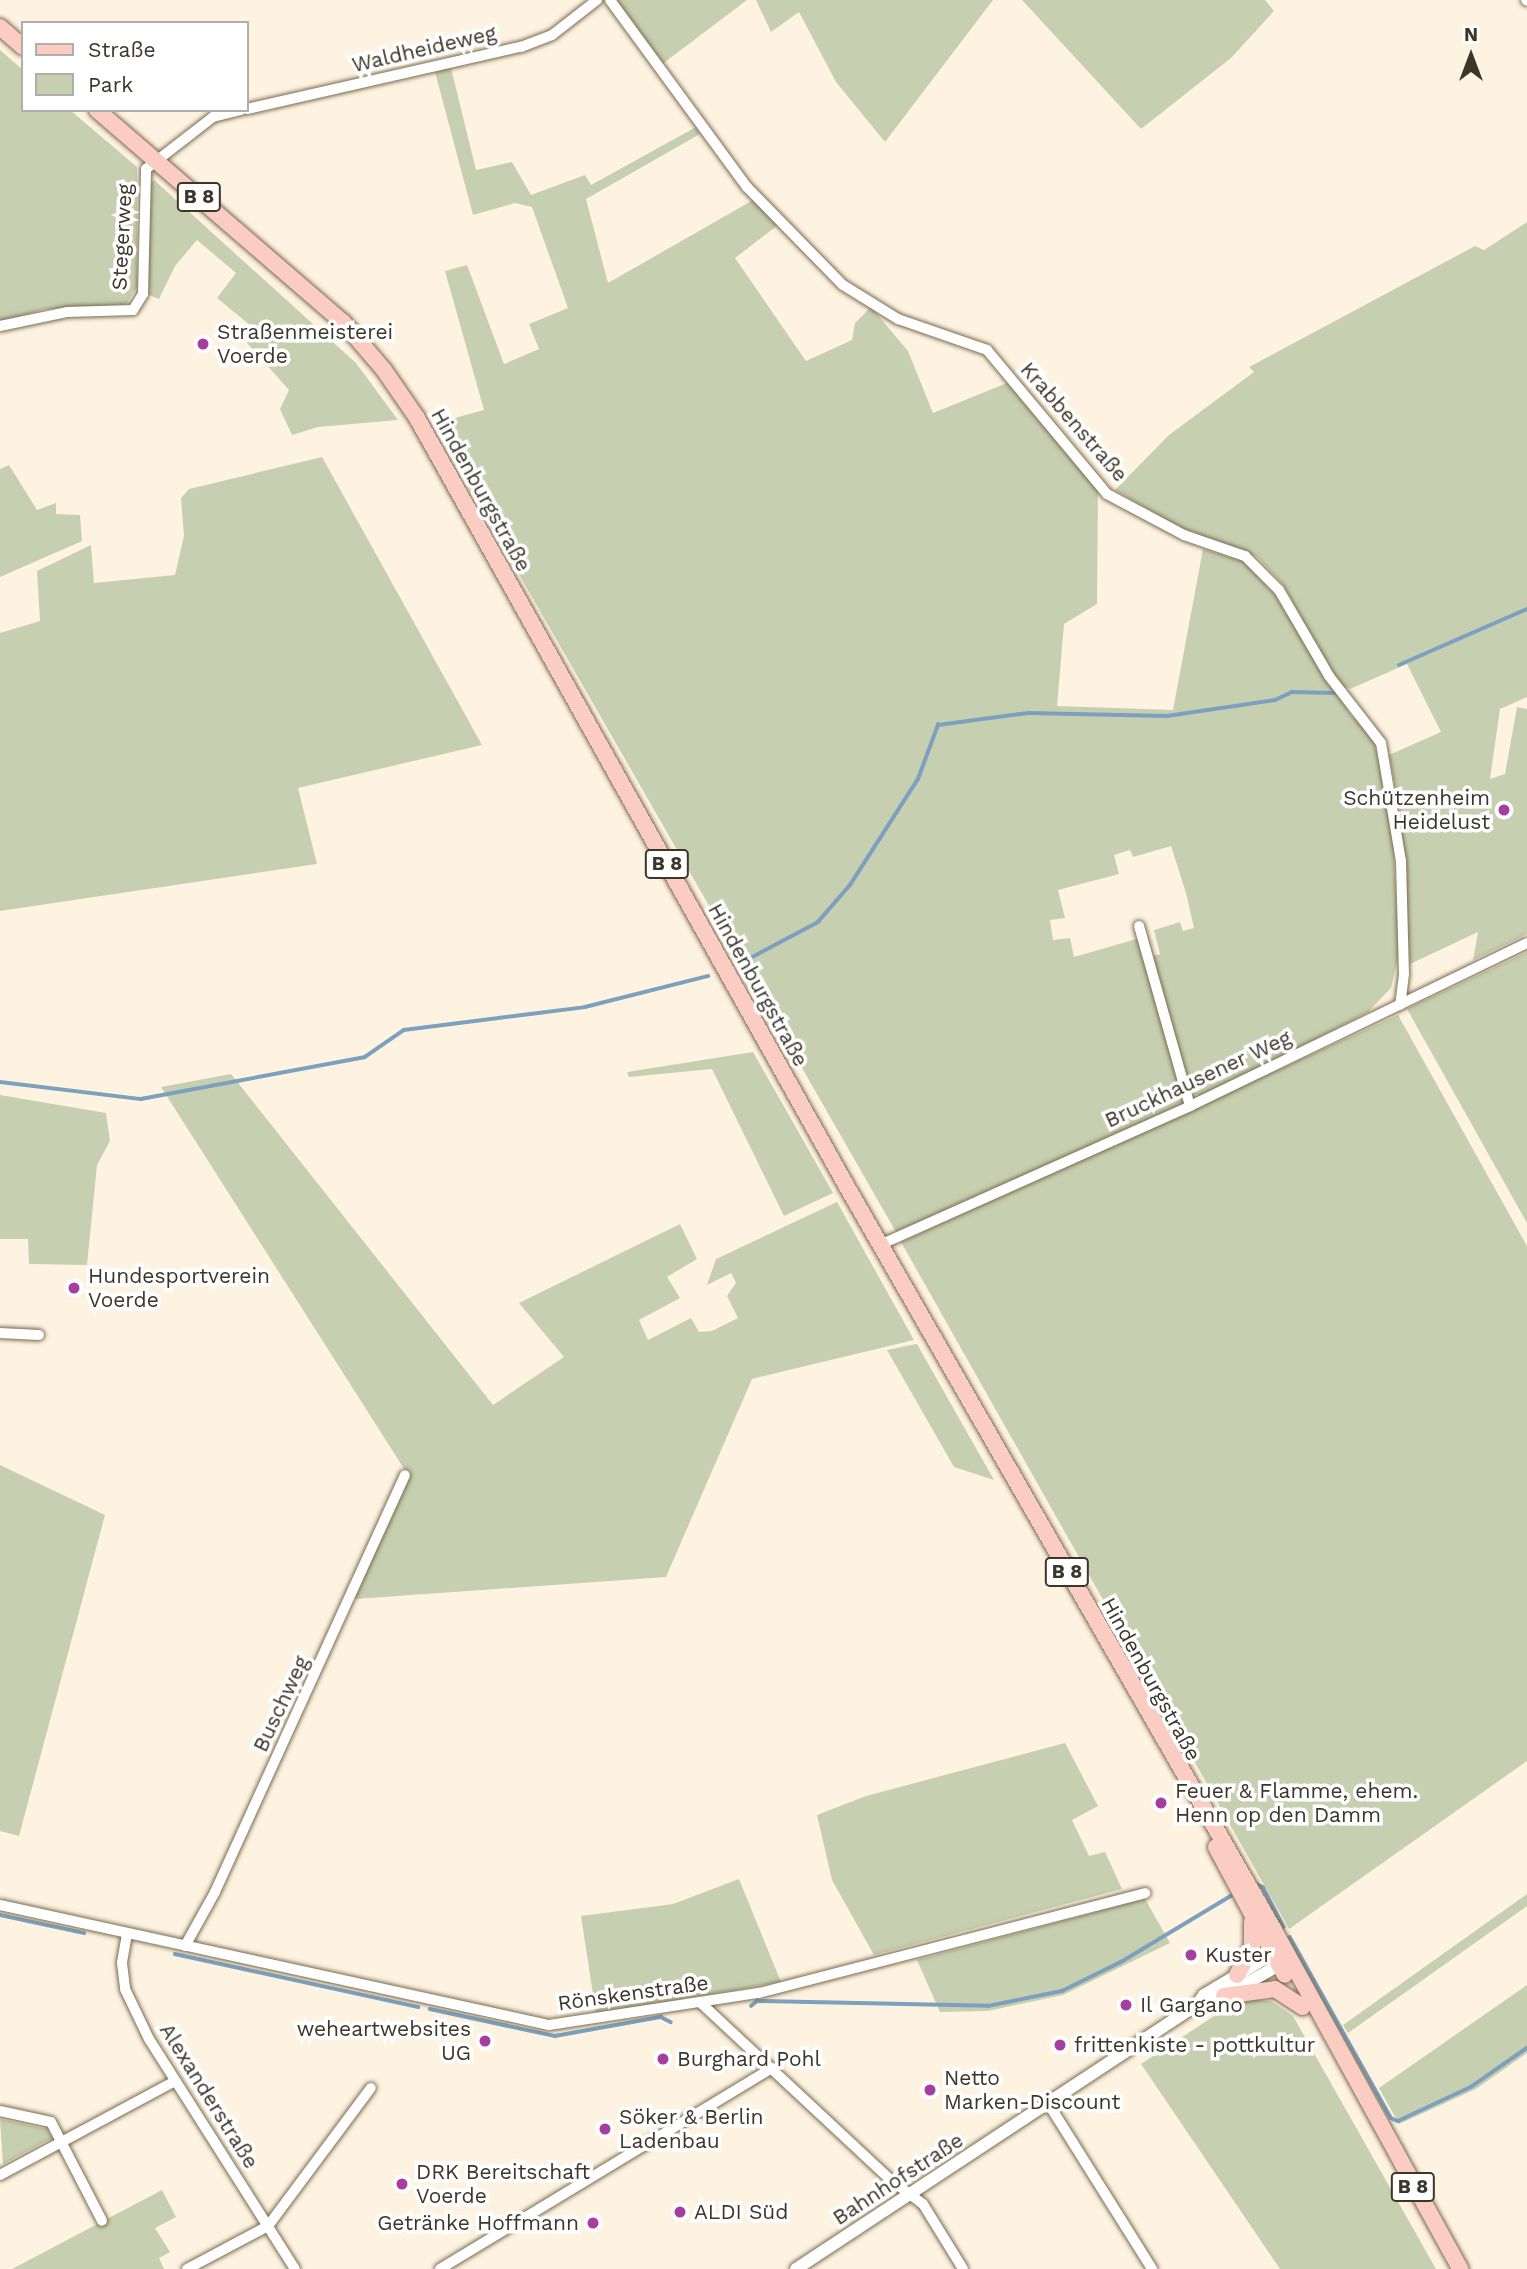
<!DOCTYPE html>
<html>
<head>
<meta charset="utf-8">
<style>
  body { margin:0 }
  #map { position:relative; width:1527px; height:2269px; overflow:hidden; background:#fef3e1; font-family:"Work Sans",sans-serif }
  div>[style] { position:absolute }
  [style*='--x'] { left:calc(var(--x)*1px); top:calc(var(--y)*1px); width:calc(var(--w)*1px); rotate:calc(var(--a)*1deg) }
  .green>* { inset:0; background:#c6d0b0 }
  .stream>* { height:3.5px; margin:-1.75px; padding:0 1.75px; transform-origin:1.75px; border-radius:1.75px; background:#7ca0bd }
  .roads { filter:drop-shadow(0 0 2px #7a6a4f) drop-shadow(0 0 2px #7a6a4f) }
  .minor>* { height:10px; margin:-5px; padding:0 5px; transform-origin:5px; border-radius:5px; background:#fff }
  .tertiary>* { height:12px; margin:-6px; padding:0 6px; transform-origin:6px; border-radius:6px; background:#fff }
  .primary>* { height:16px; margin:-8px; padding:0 8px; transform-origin:8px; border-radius:8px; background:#fbccc2 }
  .dots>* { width:19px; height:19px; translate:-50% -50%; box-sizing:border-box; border:4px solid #fff; border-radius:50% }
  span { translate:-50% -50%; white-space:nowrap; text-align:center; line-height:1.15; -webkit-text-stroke:7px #fff; paint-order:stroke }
  .shield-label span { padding:2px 5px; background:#fff; border:2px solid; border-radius:5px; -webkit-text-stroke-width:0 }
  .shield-label { font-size:19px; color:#3c352a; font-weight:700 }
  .street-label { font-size:21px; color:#3c352a }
  .poi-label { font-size:21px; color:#3c352a }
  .left { translate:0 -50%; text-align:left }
  .right { translate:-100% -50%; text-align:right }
  .legend { position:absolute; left:21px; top:21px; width:228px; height:91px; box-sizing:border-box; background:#fff; border:2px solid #b1aeaa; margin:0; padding:9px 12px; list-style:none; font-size:21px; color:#3c352a }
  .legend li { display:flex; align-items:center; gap:14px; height:35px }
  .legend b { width:35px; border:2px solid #b1aeaa }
  .north { position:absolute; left:1436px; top:21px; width:70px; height:70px; -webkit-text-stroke:5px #fff; paint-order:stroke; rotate:0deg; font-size:19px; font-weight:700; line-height:28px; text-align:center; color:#3c352a }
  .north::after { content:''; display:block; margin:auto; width:24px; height:32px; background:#3c352a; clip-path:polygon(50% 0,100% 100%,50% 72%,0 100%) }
</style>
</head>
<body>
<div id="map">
  <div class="green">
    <i style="clip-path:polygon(615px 0,747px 0,661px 65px)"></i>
    <i style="clip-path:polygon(756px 0,993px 0,885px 142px,836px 82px,799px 12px,771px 32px)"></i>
    <i style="clip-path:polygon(1022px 0,1265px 0,1274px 11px,1231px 58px,1141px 129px)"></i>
    <i style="clip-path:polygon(0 50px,23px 70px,23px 110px,70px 110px,137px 167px,137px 287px,125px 306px,44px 309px,0 322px)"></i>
    <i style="clip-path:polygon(451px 68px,476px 170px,512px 162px,531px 195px,585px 175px,591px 185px,696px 127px,700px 134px,586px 199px,608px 283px,755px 199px,778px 225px,735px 258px,806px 361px,852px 340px,855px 323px,871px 307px,908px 351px,933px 413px,1007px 383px,1098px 491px,1097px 604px,1064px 624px,1057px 706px,1173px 710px,1203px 549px,1243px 561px,1275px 595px,1351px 716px,1371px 733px,1382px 770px,1393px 843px,1399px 954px,1391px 988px,1368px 1012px,1204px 1097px,1188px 1092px,1150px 957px,1160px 954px,1154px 930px,1180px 922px,1183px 931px,1194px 928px,1186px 893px,1171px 846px,1133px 857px,1130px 850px,1114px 855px,1119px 874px,1058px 890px,1065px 918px,1050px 920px,1053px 940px,1070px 938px,1074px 957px,1140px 938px,1185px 1104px,896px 1232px,433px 424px,484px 410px,445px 271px,467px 265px,504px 364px,539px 349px,529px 324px,568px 308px,532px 207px,515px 203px,473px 215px,435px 72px)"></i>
    <i style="clip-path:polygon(154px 180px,356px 363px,398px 420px,318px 427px,292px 435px,280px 409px,289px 390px,247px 343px,256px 330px,217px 298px,236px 273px,197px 240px,175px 266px,159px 299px,149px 295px,148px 186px)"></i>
    <i style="clip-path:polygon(1527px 222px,1527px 697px,1500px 709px,1490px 779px,1505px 774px,1517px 707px,1527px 709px,1527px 934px,1473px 960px,1478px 932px,1410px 964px,1399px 805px,1389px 755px,1441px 732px,1407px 664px,1350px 689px,1340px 685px,1282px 583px,1256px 556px,1181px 528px,1115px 490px,1169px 435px,1254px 372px,1249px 367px,1475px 246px,1484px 250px)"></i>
    <i style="clip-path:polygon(322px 457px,482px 745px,298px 788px,317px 864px,0 911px,0 633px,40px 621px,37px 571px,91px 545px,94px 583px,175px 575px,184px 536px,181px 498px,189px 489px)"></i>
    <i style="clip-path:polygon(9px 465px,37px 510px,56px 503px,56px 514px,80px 515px,82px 541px,0 577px,0 469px)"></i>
    <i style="clip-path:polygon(1527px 952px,1527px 1223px,1407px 1009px)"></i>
    <i style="clip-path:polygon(1398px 1015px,1527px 1246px,1527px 1761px,1289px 1929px,901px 1242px)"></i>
    <i style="clip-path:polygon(753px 1052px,833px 1193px,784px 1216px,712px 1069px,629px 1077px,627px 1072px)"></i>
    <i style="clip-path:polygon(231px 1074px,493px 1405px,564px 1357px,519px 1303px,680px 1224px,697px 1259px,667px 1277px,680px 1298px,639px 1320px,648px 1340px,691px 1318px,699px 1332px,712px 1331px,738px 1318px,727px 1296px,736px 1283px,731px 1273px,707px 1285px,716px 1259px,837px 1202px,914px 1340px,752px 1379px,666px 1577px,355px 1599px,408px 1475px,161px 1087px)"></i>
    <i style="clip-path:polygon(0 1095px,106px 1113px,110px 1141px,97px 1165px,87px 1265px,29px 1264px,28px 1239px,0 1239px)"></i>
    <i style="clip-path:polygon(916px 1344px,917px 1344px,994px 1480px,954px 1467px,887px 1350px)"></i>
    <i style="clip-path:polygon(0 1465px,105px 1515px,19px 1836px,0 1831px)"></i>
    <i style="clip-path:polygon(1065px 1743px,1098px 1806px,1072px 1820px,1089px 1856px,1105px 1852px,1122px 1889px,874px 1955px,832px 1880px,817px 1815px,866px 1796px)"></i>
    <i style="clip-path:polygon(739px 1879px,781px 1982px,596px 2014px,581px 1916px,673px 1904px)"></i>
    <i style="clip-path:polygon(1527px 1894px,1527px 1906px,1348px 2033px,1343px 2025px)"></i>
    <i style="clip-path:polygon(1145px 1899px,1170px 1943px,1063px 1995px,988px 2011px,940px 2012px,917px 1960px)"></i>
    <i style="clip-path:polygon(1527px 1985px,1527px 2053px,1476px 2089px,1399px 2124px,1379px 2088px)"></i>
    <i style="clip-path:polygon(1240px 1999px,1271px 2001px,1293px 2016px,1436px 2269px,1280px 2269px,1141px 2064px)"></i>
    <i style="clip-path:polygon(0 2119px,47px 2129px,52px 2138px,3px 2164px)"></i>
    <i style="clip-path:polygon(162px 2190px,176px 2217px,155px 2228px,170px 2252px,159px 2258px,164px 2269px,12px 2269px)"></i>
  </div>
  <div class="stream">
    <i style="--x:1399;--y:665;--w:140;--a:-23.6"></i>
    <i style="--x:745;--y:961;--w:83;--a:-28.1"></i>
    <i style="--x:818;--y:922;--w:49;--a:-49.1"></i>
    <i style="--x:850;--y:885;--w:126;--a:-57.3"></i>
    <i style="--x:918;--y:779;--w:58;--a:-69.7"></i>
    <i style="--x:938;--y:725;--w:91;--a:-7.6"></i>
    <i style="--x:1028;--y:713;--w:139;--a:1.2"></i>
    <i style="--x:1167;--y:716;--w:109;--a:-8.4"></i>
    <i style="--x:1275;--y:700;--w:19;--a:-25"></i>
    <i style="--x:1292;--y:692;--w:42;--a:1.4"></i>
    <i style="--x:0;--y:1082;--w:142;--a:6.9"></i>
    <i style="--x:141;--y:1099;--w:228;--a:-10.6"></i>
    <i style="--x:365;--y:1057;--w:47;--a:-34.7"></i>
    <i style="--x:404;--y:1030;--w:182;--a:-7.2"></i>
    <i style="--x:585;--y:1007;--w:127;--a:-14.1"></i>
    <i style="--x:1254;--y:1883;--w:10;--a:24"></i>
    <i style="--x:1263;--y:1887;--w:45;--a:62.3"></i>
    <i style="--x:0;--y:1915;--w:86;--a:12.1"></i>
    <i style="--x:1290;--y:1937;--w:207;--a:60.8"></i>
    <i style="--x:1391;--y:2118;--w:8;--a:23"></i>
    <i style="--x:1398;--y:2121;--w:81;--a:-25"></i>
    <i style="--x:1471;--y:2087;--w:68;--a:-34.9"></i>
    <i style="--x:175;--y:1954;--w:249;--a:12.3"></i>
    <i style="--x:751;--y:2006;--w:8;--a:-40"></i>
    <i style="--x:757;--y:2001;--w:231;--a:1.2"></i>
    <i style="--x:988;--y:2006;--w:76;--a:-11.5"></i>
    <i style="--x:1062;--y:1991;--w:66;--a:-26.2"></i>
    <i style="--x:1121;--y:1962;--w:128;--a:-31"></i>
    <i style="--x:430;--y:2009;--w:128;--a:12.2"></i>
    <i style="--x:555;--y:2036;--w:108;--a:-10.2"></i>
    <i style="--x:661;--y:2017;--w:11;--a:27"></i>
  </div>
  <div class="roads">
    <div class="minor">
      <i style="--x:610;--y:0;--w:232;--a:53.8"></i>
      <i style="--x:747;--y:187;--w:137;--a:45.6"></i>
      <i style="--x:843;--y:285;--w:65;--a:31.7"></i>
      <i style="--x:898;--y:319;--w:94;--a:19.2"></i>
      <i style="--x:987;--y:350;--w:187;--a:50.2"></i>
      <i style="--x:1107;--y:494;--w:87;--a:28"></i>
      <i style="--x:1184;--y:535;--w:65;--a:19"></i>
      <i style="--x:1245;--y:556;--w:48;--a:45"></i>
      <i style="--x:1279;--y:590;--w:99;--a:59.8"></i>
      <i style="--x:1329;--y:676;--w:85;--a:52.2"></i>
      <i style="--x:1381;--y:743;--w:120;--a:80.4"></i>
      <i style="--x:1401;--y:861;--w:113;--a:88.5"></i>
      <i style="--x:1404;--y:974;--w:31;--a:97"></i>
      <i style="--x:1526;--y:0;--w:1;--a:45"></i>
      <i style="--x:247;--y:109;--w:281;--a:-12.8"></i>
      <i style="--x:521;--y:47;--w:33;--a:-21"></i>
      <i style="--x:552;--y:35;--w:57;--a:-37.9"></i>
      <i style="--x:0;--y:326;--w:68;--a:-11.8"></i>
      <i style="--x:67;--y:312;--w:66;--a:-1.7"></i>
      <i style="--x:133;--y:310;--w:19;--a:-58"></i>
      <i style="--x:143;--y:294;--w:125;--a:-88.6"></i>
      <i style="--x:146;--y:169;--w:85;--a:-37.8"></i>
      <i style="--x:213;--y:117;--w:29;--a:-14"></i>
      <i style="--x:1139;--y:926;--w:187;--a:74.2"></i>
      <i style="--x:882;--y:1244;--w:338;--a:-24.1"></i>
      <i style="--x:1190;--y:1106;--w:374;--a:-25.8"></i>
      <i style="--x:0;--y:1333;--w:39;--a:3"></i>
      <i style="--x:0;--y:1905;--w:562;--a:12.33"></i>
      <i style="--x:549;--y:2025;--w:212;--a:-8.7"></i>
      <i style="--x:759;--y:1993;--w:399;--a:-14.5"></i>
      <i style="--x:127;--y:1934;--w:29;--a:100"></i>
      <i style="--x:122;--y:1963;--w:26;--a:83"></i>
      <i style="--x:125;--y:1989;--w:55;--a:64.4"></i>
      <i style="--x:149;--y:2039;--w:272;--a:57.6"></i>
      <i style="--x:185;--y:1946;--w:62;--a:-60.9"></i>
      <i style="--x:215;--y:1892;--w:458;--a:-65.5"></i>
      <i style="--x:702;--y:2004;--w:258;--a:43"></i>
      <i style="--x:891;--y:2180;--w:40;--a:37"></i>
      <i style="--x:923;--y:2204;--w:76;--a:58.4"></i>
      <i style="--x:1048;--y:2103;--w:196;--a:57.9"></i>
      <i style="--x:0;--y:2111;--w:52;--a:12.2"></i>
      <i style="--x:51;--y:2122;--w:111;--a:62.7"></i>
      <i style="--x:0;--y:2175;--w:199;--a:-28.2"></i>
      <i style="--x:187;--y:2269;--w:92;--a:-28"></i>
      <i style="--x:268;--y:2226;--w:172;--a:-53.3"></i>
      <i style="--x:440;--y:2269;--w:388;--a:-31.2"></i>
    </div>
    <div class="tertiary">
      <i style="--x:1197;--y:2005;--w:13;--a:-4"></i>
      <i style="--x:1210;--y:2004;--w:87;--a:-29.5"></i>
      <i style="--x:796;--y:2269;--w:480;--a:-33.4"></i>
      <i style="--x:1197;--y:2005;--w:12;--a:-55"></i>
      <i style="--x:1204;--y:1995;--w:87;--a:-31"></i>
    </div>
    <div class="primary">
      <i style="--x:0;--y:27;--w:30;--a:41"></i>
      <i style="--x:97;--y:110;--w:325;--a:40.8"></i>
      <i style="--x:343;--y:322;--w:63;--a:49.5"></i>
      <i style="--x:384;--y:370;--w:58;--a:55.5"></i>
      <i style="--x:417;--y:418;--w:887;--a:60.78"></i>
      <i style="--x:850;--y:1192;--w:851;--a:60.12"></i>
      <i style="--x:1274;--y:1930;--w:387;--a:61.2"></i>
      <i style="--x:1216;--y:1847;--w:145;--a:61.7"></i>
      <i style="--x:1237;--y:1975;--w:32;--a:-62"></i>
      <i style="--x:1252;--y:1947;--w:25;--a:-90"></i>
      <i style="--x:1224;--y:1996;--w:51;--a:-7.8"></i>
      <i style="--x:1275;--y:1989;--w:33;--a:33"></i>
    </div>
  </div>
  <div class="dots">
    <i style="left:203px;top:344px;background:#a63da0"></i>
    <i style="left:1504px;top:810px;background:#a63da0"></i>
    <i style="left:74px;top:1288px;background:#a63da0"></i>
    <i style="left:1161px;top:1803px;background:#a63da0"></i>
    <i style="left:1191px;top:1955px;background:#a63da0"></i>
    <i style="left:1126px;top:2005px;background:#a63da0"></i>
    <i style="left:485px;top:2041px;background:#a63da0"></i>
    <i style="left:1060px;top:2045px;background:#a63da0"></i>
    <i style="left:663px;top:2059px;background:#a63da0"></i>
    <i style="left:930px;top:2090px;background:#a63da0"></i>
    <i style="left:605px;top:2129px;background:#a63da0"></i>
    <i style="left:402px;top:2184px;background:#a63da0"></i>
    <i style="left:680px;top:2212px;background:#a63da0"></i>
    <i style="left:593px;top:2223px;background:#a63da0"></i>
  </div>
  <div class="shield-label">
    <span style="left:199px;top:197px">B 8</span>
    <span style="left:667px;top:864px">B 8</span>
    <span style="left:1067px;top:1572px">B 8</span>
    <span style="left:1413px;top:2187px">B 8</span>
  </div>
  <div class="street-label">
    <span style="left:424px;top:49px;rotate:-13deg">Waldheideweg</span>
    <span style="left:122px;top:237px;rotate:-87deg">Stegerweg</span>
    <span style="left:1074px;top:422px;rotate:49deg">Krabbenstraße</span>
    <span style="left:481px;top:490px;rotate:61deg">Hindenburgstraße</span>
    <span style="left:758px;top:985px;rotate:61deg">Hindenburgstraße</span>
    <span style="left:1198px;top:1079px;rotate:-25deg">Bruckhausener Weg</span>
    <span style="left:1151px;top:1679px;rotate:61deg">Hindenburgstraße</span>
    <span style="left:281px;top:1704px;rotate:-65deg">Buschweg</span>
    <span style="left:633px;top:1993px;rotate:-8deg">Rönskenstraße</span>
    <span style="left:209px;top:2096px;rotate:58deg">Alexanderstraße</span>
    <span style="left:898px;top:2179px;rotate:-33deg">Bahnhofstraße</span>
  </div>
  <div class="poi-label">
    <span class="left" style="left:217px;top:344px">Straßenmeisterei<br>Voerde</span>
    <span class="right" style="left:1490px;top:810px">Schützenheim<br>Heidelust</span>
    <span class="left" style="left:88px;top:1288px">Hundesportverein<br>Voerde</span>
    <span class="left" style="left:1175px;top:1803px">Feuer &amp; Flamme, ehem.<br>Henn op den Damm</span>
    <span class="left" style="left:1205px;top:1955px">Kuster</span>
    <span class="left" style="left:1140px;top:2005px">Il Gargano</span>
    <span class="right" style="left:471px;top:2041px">weheartwebsites<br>UG</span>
    <span class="left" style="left:1074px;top:2045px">frittenkiste - pottkultur</span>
    <span class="left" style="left:677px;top:2059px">Burghard Pohl</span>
    <span class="left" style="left:944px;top:2090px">Netto<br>Marken-Discount</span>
    <span class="left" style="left:619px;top:2129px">Söker &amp; Berlin<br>Ladenbau</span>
    <span class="left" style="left:416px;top:2184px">DRK Bereitschaft<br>Voerde</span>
    <span class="left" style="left:694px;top:2212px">ALDI Süd</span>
    <span class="right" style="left:579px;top:2223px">Getränke Hoffmann</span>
  </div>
  <ul class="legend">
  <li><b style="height:9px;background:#fbccc2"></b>Straße</li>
  <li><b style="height:19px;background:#c6d0b0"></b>Park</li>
  </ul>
  <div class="north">N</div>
</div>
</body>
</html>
